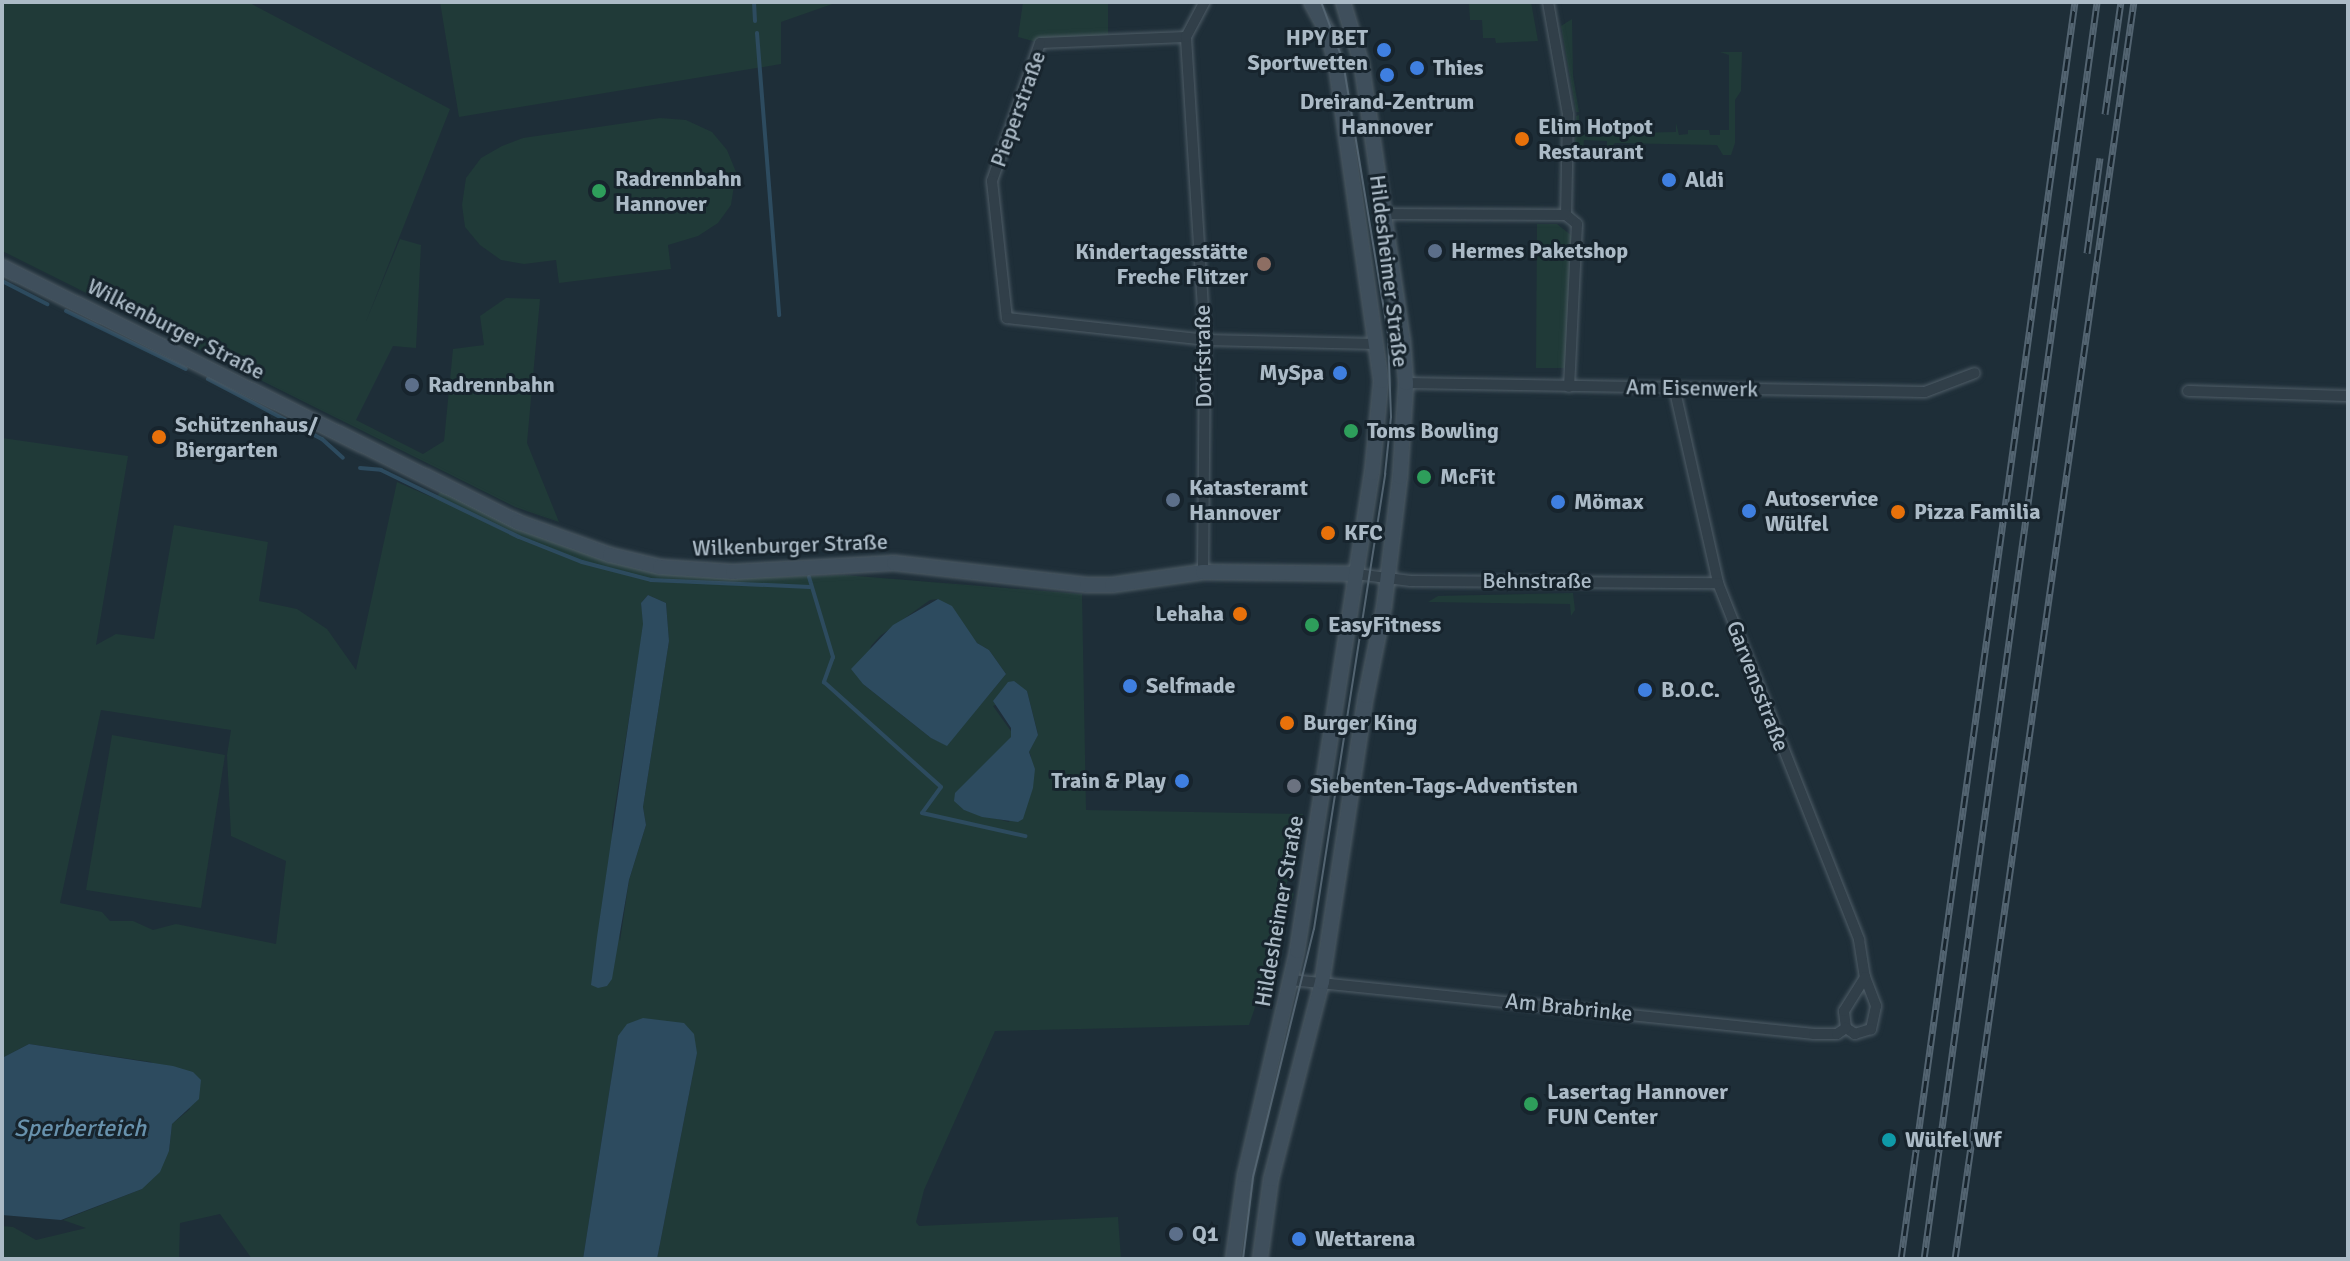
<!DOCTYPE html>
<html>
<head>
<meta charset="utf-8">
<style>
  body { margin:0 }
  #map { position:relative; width:2350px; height:1261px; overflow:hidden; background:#1e2e38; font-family:Signika,sans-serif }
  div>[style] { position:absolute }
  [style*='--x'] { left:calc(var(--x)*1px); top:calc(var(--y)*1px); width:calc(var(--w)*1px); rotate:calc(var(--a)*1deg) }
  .green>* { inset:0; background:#203a38 }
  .water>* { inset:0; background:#2d4b5f }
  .stream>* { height:4px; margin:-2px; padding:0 2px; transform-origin:2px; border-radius:2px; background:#2d4b5f }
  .roads { filter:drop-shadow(0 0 2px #4f5d67) drop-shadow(0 0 2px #4f5d67) }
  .street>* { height:10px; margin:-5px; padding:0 5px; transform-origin:5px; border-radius:5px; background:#313f49 }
  .secondary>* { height:14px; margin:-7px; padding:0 7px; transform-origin:7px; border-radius:7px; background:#3f4f5c }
  .tram>* { height:2px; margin:-1px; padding:0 1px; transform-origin:1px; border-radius:1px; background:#536471 }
  .rail>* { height:7px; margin-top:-3.5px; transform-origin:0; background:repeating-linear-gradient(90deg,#17242d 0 12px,#536471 0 24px); box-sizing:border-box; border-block:2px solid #536471 }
  .dots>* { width:22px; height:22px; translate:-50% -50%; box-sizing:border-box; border:4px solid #17242d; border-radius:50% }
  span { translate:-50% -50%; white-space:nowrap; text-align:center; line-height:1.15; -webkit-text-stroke:6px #17242d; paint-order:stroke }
  .poi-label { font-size:22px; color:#abbac6; font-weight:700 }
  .right { translate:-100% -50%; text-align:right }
  .left { translate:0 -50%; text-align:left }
  .street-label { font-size:22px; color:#abbac6 }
  .water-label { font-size:24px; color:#6892ad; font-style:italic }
  .frame { position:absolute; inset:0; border:4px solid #abbac6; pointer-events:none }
</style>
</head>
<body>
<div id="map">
  <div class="green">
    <i style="clip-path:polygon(2px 2px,248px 2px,450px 109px,365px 324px,400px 239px,421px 245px,416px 348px,393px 346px,356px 420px,423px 454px,444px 441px,453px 349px,484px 345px,480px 316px,506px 298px,540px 299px,527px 443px,559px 522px,515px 507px,2px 251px)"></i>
    <i style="clip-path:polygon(440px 2px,838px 2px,781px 22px,781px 64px,459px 117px)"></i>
    <i style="clip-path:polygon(1023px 2px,1108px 2px,1108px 40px,1040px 43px,1018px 37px)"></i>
    <i style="clip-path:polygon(1531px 2px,1538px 41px,1496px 43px,1495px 38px,1483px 38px,1482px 20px,1470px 20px,1469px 3px)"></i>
    <i style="clip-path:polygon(1572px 19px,1573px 76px,1579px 112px,1576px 112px,1561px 26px)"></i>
    <i style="clip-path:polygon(1720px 52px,1742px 52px,1741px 91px,1735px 100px,1735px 143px,1731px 155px,1723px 155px,1717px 145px,1615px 143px,1607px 151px,1607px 141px,1584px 140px,1583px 149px,1575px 146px,1576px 116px,1579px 115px,1580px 134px,1676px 132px,1676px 123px,1679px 135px,1688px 134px,1688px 130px,1709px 130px,1710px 135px,1720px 135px,1720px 130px,1729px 130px,1729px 55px)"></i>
    <i style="clip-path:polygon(660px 118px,686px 120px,712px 132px,727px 150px,736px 172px,731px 205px,718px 223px,698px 236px,668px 245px,671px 269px,559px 283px,556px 260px,524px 264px,501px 260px,480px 245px,465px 227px,462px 205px,466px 178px,481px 158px,502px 146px,523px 138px)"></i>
    <i style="clip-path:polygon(1537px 224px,1557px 224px,1572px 236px,1566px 368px,1536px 368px)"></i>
    <i style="clip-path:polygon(evenodd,2px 438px,128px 456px,96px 645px,116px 634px,154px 639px,174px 525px,268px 542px,259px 601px,297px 609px,327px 629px,356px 670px,397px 482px,436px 499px,443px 486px,610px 555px,770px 577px,844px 575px,1082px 594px,1086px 810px,1303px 814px,1298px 865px,1290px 871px,1286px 887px,1294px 894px,1249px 1025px,995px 1031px,924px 1190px,916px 1222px,919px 1226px,1118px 1217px,1121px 1259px,657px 1259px,697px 1053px,618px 1036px,583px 1259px,252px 1259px,220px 1214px,180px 1223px,179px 1259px,2px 1259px,2px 1226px,13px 1227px,36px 1240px,86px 1228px,63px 1220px,142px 1189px,169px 1151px,172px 1124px,190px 1109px,151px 1062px,29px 1044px,2px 1058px,2px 438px,648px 595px,666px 603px,669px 641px,643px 807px,646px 825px,629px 880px,620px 941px,612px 825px,644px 624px,641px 603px,648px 595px,2px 438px,938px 599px,977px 643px,989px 650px,1006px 674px,947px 745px,931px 738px,863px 684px,871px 646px,880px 636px,930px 600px,938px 599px,2px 438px,1027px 691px,1038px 734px,1029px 752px,1031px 756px,1009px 822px,964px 810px,1013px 734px,993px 706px,1027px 691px,2px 438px,101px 710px,231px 730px,227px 755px,231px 836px,286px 861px,276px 944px,176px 924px,153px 930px,133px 921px,110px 921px,102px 912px,60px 903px,101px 710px)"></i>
    <i style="clip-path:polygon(1573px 593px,1575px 610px,1571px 616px,1570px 604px,1428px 602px,1438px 596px)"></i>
    <i style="clip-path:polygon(112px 735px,225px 755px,201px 908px,86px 890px)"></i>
  </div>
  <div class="water">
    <i style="clip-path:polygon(648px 595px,666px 603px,669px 641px,643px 807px,646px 825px,629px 880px,612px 979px,607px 986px,598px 988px,591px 985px,597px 937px,643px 624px,641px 603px)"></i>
    <i style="clip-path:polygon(938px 599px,952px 606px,977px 643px,989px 650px,1006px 674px,947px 746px,931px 738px,863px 684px,851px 669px,893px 625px)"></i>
    <i style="clip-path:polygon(1014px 681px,1027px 691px,1038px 735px,1029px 752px,1035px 769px,1033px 788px,1023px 819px,1018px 822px,982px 817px,964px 810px,954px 801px,955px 793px,1011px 737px,1011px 728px,993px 701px,1008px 682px)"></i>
    <i style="clip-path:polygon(643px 1018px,684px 1023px,694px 1034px,697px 1053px,657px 1259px,583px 1259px,618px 1036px,627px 1024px)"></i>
    <i style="clip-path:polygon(29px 1044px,173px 1066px,193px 1072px,201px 1080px,199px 1099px,172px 1124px,169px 1151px,160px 1172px,142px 1189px,61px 1220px,2px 1215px,2px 1058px)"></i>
  </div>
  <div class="stream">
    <i style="--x:754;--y:2;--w:19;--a:87"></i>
    <i style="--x:757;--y:33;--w:283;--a:85.5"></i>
    <i style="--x:2;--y:281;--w:51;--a:27.1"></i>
    <i style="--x:66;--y:311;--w:133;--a:25.8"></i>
    <i style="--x:208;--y:379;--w:129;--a:27.8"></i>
    <i style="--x:322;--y:439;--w:28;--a:42"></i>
    <i style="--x:360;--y:468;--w:21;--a:5"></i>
    <i style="--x:381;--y:470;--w:153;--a:25.9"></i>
    <i style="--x:519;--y:537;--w:68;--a:21.6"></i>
    <i style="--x:582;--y:562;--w:71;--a:14.6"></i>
    <i style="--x:651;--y:580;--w:159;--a:2.5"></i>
    <i style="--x:809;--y:577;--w:84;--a:73.3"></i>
    <i style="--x:833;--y:657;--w:27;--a:110"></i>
    <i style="--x:824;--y:682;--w:157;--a:41.9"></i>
    <i style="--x:941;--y:787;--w:32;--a:126"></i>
    <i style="--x:922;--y:813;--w:106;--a:12.6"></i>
  </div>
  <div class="roads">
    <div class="street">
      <i style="--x:1548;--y:2;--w:114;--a:79.9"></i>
      <i style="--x:1568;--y:114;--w:101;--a:91.1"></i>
      <i style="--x:1566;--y:215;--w:14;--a:39"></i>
      <i style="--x:1577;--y:224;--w:163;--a:92.8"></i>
      <i style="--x:1186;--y:37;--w:146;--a:177.6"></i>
      <i style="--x:1040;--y:43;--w:146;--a:109.2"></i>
      <i style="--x:992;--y:181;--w:138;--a:83.8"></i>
      <i style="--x:1007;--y:318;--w:199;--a:6.3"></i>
      <i style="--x:1205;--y:340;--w:171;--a:1.3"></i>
      <i style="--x:1383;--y:214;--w:183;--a:0.3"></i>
      <i style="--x:1406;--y:383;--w:519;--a:0.99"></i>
      <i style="--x:1925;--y:392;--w:53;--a:-20.8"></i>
      <i style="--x:1674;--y:387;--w:201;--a:77.3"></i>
      <i style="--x:1718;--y:583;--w:384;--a:68.4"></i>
      <i style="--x:1859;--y:940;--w:37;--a:81"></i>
      <i style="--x:1865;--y:977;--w:31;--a:69"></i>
      <i style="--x:1876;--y:1006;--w:24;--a:102"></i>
      <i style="--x:1871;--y:1029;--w:17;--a:163"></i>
      <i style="--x:1855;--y:1034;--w:11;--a:-146"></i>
      <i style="--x:1846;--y:1028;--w:17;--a:-97"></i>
      <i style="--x:1844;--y:1011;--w:40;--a:-58"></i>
      <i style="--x:2188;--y:391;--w:160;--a:1.8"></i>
      <i style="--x:1203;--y:572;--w:232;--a:-89.5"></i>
      <i style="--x:1205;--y:340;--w:304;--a:-93.6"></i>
      <i style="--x:1186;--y:37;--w:40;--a:-62"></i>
      <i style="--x:1356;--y:574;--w:55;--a:7.3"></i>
      <i style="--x:1411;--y:581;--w:307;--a:0.4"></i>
      <i style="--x:1291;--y:980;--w:526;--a:5.89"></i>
      <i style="--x:1814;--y:1034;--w:23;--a:0"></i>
      <i style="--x:1837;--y:1034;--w:11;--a:-34"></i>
    </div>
    <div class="secondary">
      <i style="--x:2;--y:267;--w:576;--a:26.3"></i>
      <i style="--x:518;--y:522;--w:98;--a:19.7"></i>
      <i style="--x:610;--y:555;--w:51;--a:13.5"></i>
      <i style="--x:660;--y:567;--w:73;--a:3.9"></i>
      <i style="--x:733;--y:572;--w:161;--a:-3.2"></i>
      <i style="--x:894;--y:563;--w:194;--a:6.5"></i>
      <i style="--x:1087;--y:585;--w:25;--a:0"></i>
      <i style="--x:1112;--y:585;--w:92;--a:-8.1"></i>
      <i style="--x:1203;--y:572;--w:153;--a:0.7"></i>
      <i style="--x:1233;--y:1259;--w:85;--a:-81.9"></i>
      <i style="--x:1245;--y:1175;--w:230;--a:-76.9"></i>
      <i style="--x:1297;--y:951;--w:484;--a:-81.1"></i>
      <i style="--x:1372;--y:473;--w:92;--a:-84.4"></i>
      <i style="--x:1381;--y:381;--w:320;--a:-98.1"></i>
      <i style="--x:1336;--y:64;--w:34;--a:-105"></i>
      <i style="--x:1327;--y:31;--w:33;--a:-119"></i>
      <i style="--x:1260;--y:1259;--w:81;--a:-82.2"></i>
      <i style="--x:1271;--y:1179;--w:203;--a:-75.5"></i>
      <i style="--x:1322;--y:982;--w:289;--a:-81.3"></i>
      <i style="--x:1366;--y:696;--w:91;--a:-78.6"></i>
      <i style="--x:1384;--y:607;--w:131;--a:-83"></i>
      <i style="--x:1400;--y:477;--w:94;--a:-86.3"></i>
      <i style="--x:1406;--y:383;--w:41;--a:-94.2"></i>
      <i style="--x:1403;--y:342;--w:283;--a:-98.5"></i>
      <i style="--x:1361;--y:62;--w:63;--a:-106.7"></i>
    </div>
  </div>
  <div class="tram">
    <i style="--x:1243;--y:1259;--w:83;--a:-83"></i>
    <i style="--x:1253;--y:1177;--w:255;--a:-76.2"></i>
    <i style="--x:1314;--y:929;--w:461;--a:-81.1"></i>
    <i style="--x:1385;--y:474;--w:57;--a:-84"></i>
    <i style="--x:1391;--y:417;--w:83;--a:-92.1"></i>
    <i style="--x:1388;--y:334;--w:277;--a:-99.4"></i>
    <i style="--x:1343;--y:61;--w:63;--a:-110.4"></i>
  </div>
  <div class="rail">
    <i style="--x:2105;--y:114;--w:113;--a:-81.9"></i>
    <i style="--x:2087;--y:253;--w:96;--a:-82.2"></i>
    <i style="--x:1901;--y:1259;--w:1269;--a:-82.12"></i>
    <i style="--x:1924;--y:1259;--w:1269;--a:-82.16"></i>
    <i style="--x:1955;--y:1259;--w:1270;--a:-81.9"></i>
  </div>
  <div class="dots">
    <i style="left:1384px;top:50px;background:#3f7fe0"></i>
    <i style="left:1417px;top:68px;background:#3f7fe0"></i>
    <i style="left:1387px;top:75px;background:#3f7fe0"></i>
    <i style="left:1522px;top:139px;background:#e8710a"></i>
    <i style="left:1669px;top:180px;background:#3f7fe0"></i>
    <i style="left:599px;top:191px;background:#2e9e5b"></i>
    <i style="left:1435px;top:251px;background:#5c6f8a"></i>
    <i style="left:1264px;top:264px;background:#8d6e63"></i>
    <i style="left:1340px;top:373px;background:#3f7fe0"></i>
    <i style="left:412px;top:385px;background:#5c6f8a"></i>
    <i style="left:1351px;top:431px;background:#2e9e5b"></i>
    <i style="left:159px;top:437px;background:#e8710a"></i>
    <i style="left:1424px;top:477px;background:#2e9e5b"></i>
    <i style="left:1173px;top:500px;background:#5c6f8a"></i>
    <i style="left:1558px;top:502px;background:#3f7fe0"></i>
    <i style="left:1749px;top:511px;background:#3f7fe0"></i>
    <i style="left:1898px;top:512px;background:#e8710a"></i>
    <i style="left:1328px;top:533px;background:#e8710a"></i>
    <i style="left:1240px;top:614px;background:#e8710a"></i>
    <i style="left:1312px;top:625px;background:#2e9e5b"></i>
    <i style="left:1130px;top:686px;background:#3f7fe0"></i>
    <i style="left:1645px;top:690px;background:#3f7fe0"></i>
    <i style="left:1287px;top:723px;background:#e8710a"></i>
    <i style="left:1182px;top:781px;background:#3f7fe0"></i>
    <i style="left:1294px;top:786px;background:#6b7280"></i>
    <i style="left:1531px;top:1104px;background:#2e9e5b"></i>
    <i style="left:1889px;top:1140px;background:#0f9aa8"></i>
    <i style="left:1176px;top:1234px;background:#5c6f8a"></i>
    <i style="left:1299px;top:1239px;background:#3f7fe0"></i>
  </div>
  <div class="poi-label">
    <span class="right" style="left:1368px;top:50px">HPY BET<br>Sportwetten</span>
    <span class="left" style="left:1433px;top:68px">Thies</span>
    <span style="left:1387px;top:114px">Dreirand-Zentrum<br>Hannover</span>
    <span class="left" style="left:1538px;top:139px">Elim Hotpot<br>Restaurant</span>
    <span class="left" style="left:615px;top:191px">Radrennbahn<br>Hannover</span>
    <span class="left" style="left:1685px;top:180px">Aldi</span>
    <span class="right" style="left:1248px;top:264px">Kindertagesstätte<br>Freche Flitzer</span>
    <span class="left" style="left:1451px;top:251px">Hermes Paketshop</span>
    <span class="right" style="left:1324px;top:373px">MySpa</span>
    <span class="left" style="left:428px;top:385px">Radrennbahn</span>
    <span class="left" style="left:175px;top:437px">Schützenhaus/<br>Biergarten</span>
    <span class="left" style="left:1367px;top:431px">Toms Bowling</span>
    <span class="left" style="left:1440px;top:477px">McFit</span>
    <span class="left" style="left:1189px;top:500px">Katasteramt<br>Hannover</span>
    <span class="left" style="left:1765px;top:511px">Autoservice<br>Wülfel</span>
    <span class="left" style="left:1574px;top:502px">Mömax</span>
    <span class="left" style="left:1914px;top:512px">Pizza Familia</span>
    <span class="left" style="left:1344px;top:533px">KFC</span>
    <span class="right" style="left:1224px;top:614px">Lehaha</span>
    <span class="left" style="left:1328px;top:625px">EasyFitness</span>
    <span class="left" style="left:1146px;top:686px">Selfmade</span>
    <span class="left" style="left:1661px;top:690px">B.O.C.</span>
    <span class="left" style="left:1303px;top:723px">Burger King</span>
    <span class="right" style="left:1166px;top:781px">Train &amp; Play</span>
    <span class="left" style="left:1310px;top:786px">Siebenten-Tags-Adventisten</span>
    <span class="left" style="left:1547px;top:1104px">Lasertag Hannover<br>FUN Center</span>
    <span class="left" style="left:1905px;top:1140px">Wülfel Wf</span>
    <span class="left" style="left:1192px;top:1234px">Q1</span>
    <span class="left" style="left:1315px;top:1239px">Wettarena</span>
  </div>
  <div class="street-label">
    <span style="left:1018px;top:109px;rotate:-70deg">Pieperstraße</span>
    <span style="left:1389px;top:271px;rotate:83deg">Hildesheimer Straße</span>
    <span style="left:176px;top:329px;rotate:27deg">Wilkenburger Straße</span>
    <span style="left:1203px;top:356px;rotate:-91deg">Dorfstraße</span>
    <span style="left:1692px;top:388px;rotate:1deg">Am Eisenwerk</span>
    <span style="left:790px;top:545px;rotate:-2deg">Wilkenburger Straße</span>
    <span style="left:1537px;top:581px">Behnstraße</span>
    <span style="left:1758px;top:686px;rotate:69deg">Garvensstraße</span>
    <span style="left:1279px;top:911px;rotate:-80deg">Hildesheimer Straße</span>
    <span style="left:1569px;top:1007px;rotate:6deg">Am Brabrinke</span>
  </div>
  <div class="water-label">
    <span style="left:80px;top:1129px">Sperberteich</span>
  </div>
  <div class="frame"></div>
</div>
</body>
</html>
